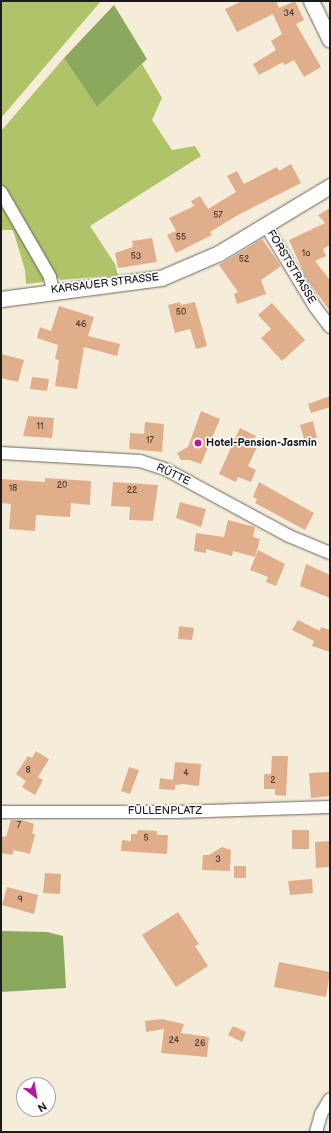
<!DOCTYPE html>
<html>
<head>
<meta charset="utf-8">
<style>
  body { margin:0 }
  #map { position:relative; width:331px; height:1133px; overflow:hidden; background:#f5ecd9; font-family:"Balsamiq Sans",sans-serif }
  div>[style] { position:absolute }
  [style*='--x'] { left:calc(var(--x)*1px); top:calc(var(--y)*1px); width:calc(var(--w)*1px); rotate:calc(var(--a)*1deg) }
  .green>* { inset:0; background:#afc368 }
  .forest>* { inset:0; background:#8ba95c }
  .building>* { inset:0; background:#e1ae8c }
  .roads { filter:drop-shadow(0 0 1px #68655e) drop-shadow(0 0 1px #68655e) }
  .minor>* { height:12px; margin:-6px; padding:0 6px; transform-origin:6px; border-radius:6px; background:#fff }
  .tertiary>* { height:15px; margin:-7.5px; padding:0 7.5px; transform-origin:7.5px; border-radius:7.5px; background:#fff }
  .dots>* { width:11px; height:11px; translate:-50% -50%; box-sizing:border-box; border:2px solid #fff; border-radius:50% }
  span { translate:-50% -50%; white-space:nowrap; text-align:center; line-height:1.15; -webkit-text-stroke:3.5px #fff; paint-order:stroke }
  .number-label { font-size:9px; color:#4d4038 }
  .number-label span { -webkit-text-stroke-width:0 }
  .street-label { font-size:11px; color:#1c1c1c }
  .poi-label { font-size:11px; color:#1c1c1c; font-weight:700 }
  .left { translate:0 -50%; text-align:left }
  .frame { position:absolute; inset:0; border:2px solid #1c1c1c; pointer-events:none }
  .north { position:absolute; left:16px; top:1077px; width:40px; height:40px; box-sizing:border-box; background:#fff; border:1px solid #a4a4a4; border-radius:50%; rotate:149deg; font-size:11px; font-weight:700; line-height:16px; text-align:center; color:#1c1c1c }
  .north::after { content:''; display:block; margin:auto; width:14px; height:18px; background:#b5179e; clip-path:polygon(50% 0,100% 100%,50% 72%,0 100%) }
</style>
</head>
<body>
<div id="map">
  <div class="green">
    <i style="clip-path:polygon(1px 1px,101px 1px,1px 118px)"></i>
    <i style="clip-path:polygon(64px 58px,97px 107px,142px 64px,162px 98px,152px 120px,172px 150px,195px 146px,201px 156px,90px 226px,115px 264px,118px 275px,61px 280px,55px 276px,1px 183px,1px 131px)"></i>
    <i style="clip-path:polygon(1px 198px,45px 277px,43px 282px,26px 284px,25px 270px,13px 230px,1px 230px)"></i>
  </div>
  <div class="forest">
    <i style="clip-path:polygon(114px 5px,147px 59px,97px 107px,64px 58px)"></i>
    <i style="clip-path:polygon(1px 931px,47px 932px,63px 936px,66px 988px,1px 992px)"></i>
  </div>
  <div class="building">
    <i style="clip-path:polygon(242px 1px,276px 1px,279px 8px,295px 1px,304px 20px,296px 24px,321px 67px,304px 77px,294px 60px,285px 65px,283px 62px,259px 75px,253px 64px,276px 50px,271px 41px,282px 34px,273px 14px,237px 32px,225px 9px)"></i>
    <i style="clip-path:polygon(291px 164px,301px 183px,238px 215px,210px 232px,212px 235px,176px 253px,167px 235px,176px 231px,169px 218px,194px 206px,191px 201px,200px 196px,208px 209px,236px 192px,227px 176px,237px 171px,244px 184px,277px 167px,279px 171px)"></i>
    <i style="clip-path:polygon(330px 208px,330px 245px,323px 249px,326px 256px,315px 261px,330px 280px,330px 311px,306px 278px,289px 240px,325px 223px,318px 215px)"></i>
    <i style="clip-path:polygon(152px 238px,157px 262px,118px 268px,115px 253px,133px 247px,132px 241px)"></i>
    <i style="clip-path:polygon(262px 239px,281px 266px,261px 280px,266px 294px,237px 304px,234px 294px,238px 292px,219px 265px)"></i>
    <i style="clip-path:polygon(180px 302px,181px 305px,195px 302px,207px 346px,196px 349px,190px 329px,175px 333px,168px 305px)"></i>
    <i style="clip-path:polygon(272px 303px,305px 340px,282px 361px,261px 338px,271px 329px,258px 315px)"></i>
    <i style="clip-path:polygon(59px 306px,94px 317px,88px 336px,120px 344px,117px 356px,84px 347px,77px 389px,55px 386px,59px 360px,55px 359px,58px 345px,37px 338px,40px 327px,51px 331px)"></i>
    <i style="clip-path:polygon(1px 354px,24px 360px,18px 382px,1px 378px)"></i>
    <i style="clip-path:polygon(32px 377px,49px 379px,47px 391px,30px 389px)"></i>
    <i style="clip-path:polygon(330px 396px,330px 407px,311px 413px,308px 404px)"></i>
    <i style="clip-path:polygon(201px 411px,220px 419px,201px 464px,190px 460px,181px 460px,177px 453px,188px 447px)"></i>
    <i style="clip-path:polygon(28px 416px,54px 418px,52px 438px,23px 436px)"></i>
    <i style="clip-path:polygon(313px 421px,317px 438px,305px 442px,300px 425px)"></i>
    <i style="clip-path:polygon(145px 422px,164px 424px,162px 452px,129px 449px,130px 433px,144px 434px)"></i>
    <i style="clip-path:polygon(240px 428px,256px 436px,254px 441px,259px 443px,248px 466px,256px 470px,251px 482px,238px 477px,236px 482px,219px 474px)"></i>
    <i style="clip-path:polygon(45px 478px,91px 481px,90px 505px,71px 503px,70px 517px,36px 515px,35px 531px,9px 529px,11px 504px,1px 503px,1px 479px,45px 482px)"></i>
    <i style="clip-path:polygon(113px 482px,158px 485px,153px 521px,129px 520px,130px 507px,111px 506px)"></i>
    <i style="clip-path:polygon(259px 482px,314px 513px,305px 530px,255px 503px,257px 499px,253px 497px)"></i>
    <i style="clip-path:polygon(180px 502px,206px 509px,201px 527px,176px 518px)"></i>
    <i style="clip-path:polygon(228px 520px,255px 527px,253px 537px,260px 539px,255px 557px,233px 551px,232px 556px,206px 549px,206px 553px,194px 551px,196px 533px,224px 537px)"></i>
    <i style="clip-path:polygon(258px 550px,285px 564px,276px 586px,266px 582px,268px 577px,250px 570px)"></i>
    <i style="clip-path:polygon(306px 564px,330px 575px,330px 598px,300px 586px)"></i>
    <i style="clip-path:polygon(298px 620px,320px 631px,321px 627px,330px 630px,330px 652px,312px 646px,314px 641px,292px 630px)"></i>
    <i style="clip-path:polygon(179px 626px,194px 628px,192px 640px,178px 639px)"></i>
    <i style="clip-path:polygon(36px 751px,49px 759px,38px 777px,43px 780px,35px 795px,22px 787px,26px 781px,16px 774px,28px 756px,32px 758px)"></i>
    <i style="clip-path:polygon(272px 756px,288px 756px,286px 796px,275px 795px,275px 789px,264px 789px,264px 774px,271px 774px)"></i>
    <i style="clip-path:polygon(175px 762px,201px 764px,199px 786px,183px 784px,175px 785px,175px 790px,159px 789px,160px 778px,173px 780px)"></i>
    <i style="clip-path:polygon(129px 767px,139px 770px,130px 794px,121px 791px)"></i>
    <i style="clip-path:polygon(330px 772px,330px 796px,311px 798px,309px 773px)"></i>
    <i style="clip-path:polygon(11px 820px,22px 820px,34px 824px,32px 834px,35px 834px,30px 854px,14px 850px,12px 855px,1px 853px,1px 836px,6px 837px)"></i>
    <i style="clip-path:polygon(138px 830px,157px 831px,157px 835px,168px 835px,167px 854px,121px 851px,122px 840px,131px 841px,131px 834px,137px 834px)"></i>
    <i style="clip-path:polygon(292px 830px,309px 830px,309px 849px,292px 849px)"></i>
    <i style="clip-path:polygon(330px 841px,330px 867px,316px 868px,315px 842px)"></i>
    <i style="clip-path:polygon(222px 847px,231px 850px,230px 871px,202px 870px,203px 855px,209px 855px)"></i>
    <i style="clip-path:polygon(234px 866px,246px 866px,246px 878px,234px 878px)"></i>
    <i style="clip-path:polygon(45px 873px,61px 874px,60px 894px,43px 893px)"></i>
    <i style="clip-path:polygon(312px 879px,313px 893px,290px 895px,288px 881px)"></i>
    <i style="clip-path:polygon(7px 887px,38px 895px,34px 914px,2px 905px)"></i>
    <i style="clip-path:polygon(178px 912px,199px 944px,195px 946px,208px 966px,176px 987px,142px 935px)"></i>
    <i style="clip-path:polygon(279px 962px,330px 972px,326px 997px,274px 987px)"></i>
    <i style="clip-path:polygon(162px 1019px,184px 1024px,181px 1033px,209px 1037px,207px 1057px,161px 1053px,164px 1029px,146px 1032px,145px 1021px)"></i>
    <i style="clip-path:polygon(233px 1026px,246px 1032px,242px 1042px,228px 1035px)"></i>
  </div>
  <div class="roads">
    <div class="minor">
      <i style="--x:1;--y:192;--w:98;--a:60"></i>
      <i style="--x:50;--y:277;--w:14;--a:78"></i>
      <i style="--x:266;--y:226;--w:95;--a:58.8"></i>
      <i style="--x:315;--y:307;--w:25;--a:53"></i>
      <i style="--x:1;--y:453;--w:139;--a:3.3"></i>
      <i style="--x:140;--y:461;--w:28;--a:18"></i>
      <i style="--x:167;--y:470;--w:139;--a:28.4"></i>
      <i style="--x:289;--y:536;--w:44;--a:22.5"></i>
      <i style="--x:1;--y:812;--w:176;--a:0"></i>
      <i style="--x:177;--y:812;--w:153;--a:-1.9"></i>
      <i style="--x:316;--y:1132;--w:19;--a:-74"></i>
      <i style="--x:321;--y:1114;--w:17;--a:-59"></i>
    </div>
    <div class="tertiary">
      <i style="--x:311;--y:1;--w:43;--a:64"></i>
      <i style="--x:1;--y:299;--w:161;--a:-7.5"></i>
      <i style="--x:161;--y:278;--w:63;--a:-23.3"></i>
      <i style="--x:219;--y:253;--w:130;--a:-31.1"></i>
    </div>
  </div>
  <div class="dots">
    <i style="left:198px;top:443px;background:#b5179e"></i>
  </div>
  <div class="number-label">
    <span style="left:289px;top:14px">34</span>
    <span style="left:218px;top:216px">57</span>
    <span style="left:181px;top:238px">55</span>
    <span style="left:306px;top:254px">1a</span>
    <span style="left:136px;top:257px">53</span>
    <span style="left:244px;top:260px">52</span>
    <span style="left:181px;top:313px">50</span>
    <span style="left:81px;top:325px">46</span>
    <span style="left:40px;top:427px">11</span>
    <span style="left:150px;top:441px">17</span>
    <span style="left:62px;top:486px">20</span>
    <span style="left:13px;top:489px">18</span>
    <span style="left:132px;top:491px">22</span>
    <span style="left:28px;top:771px">8</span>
    <span style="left:186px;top:774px">4</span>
    <span style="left:273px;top:781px">2</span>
    <span style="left:19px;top:826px">7</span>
    <span style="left:146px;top:839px">5</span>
    <span style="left:218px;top:860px">3</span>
    <span style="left:20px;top:900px">9</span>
    <span style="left:174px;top:1041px">24</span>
    <span style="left:200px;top:1044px">26</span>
  </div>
  <div class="street-label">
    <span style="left:291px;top:267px;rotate:59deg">FORSTSTRASSE</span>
    <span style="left:105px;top:284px;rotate:-7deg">KARSAUER STRASSE</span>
    <span style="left:173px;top:475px;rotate:25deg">RÜTTE</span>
    <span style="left:165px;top:811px">FÜLLENPLATZ</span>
  </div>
  <div class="poi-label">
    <span class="left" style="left:206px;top:443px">Hotel-Pension-Jasmin</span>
  </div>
  <div class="frame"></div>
  <div class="north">N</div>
</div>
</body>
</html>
